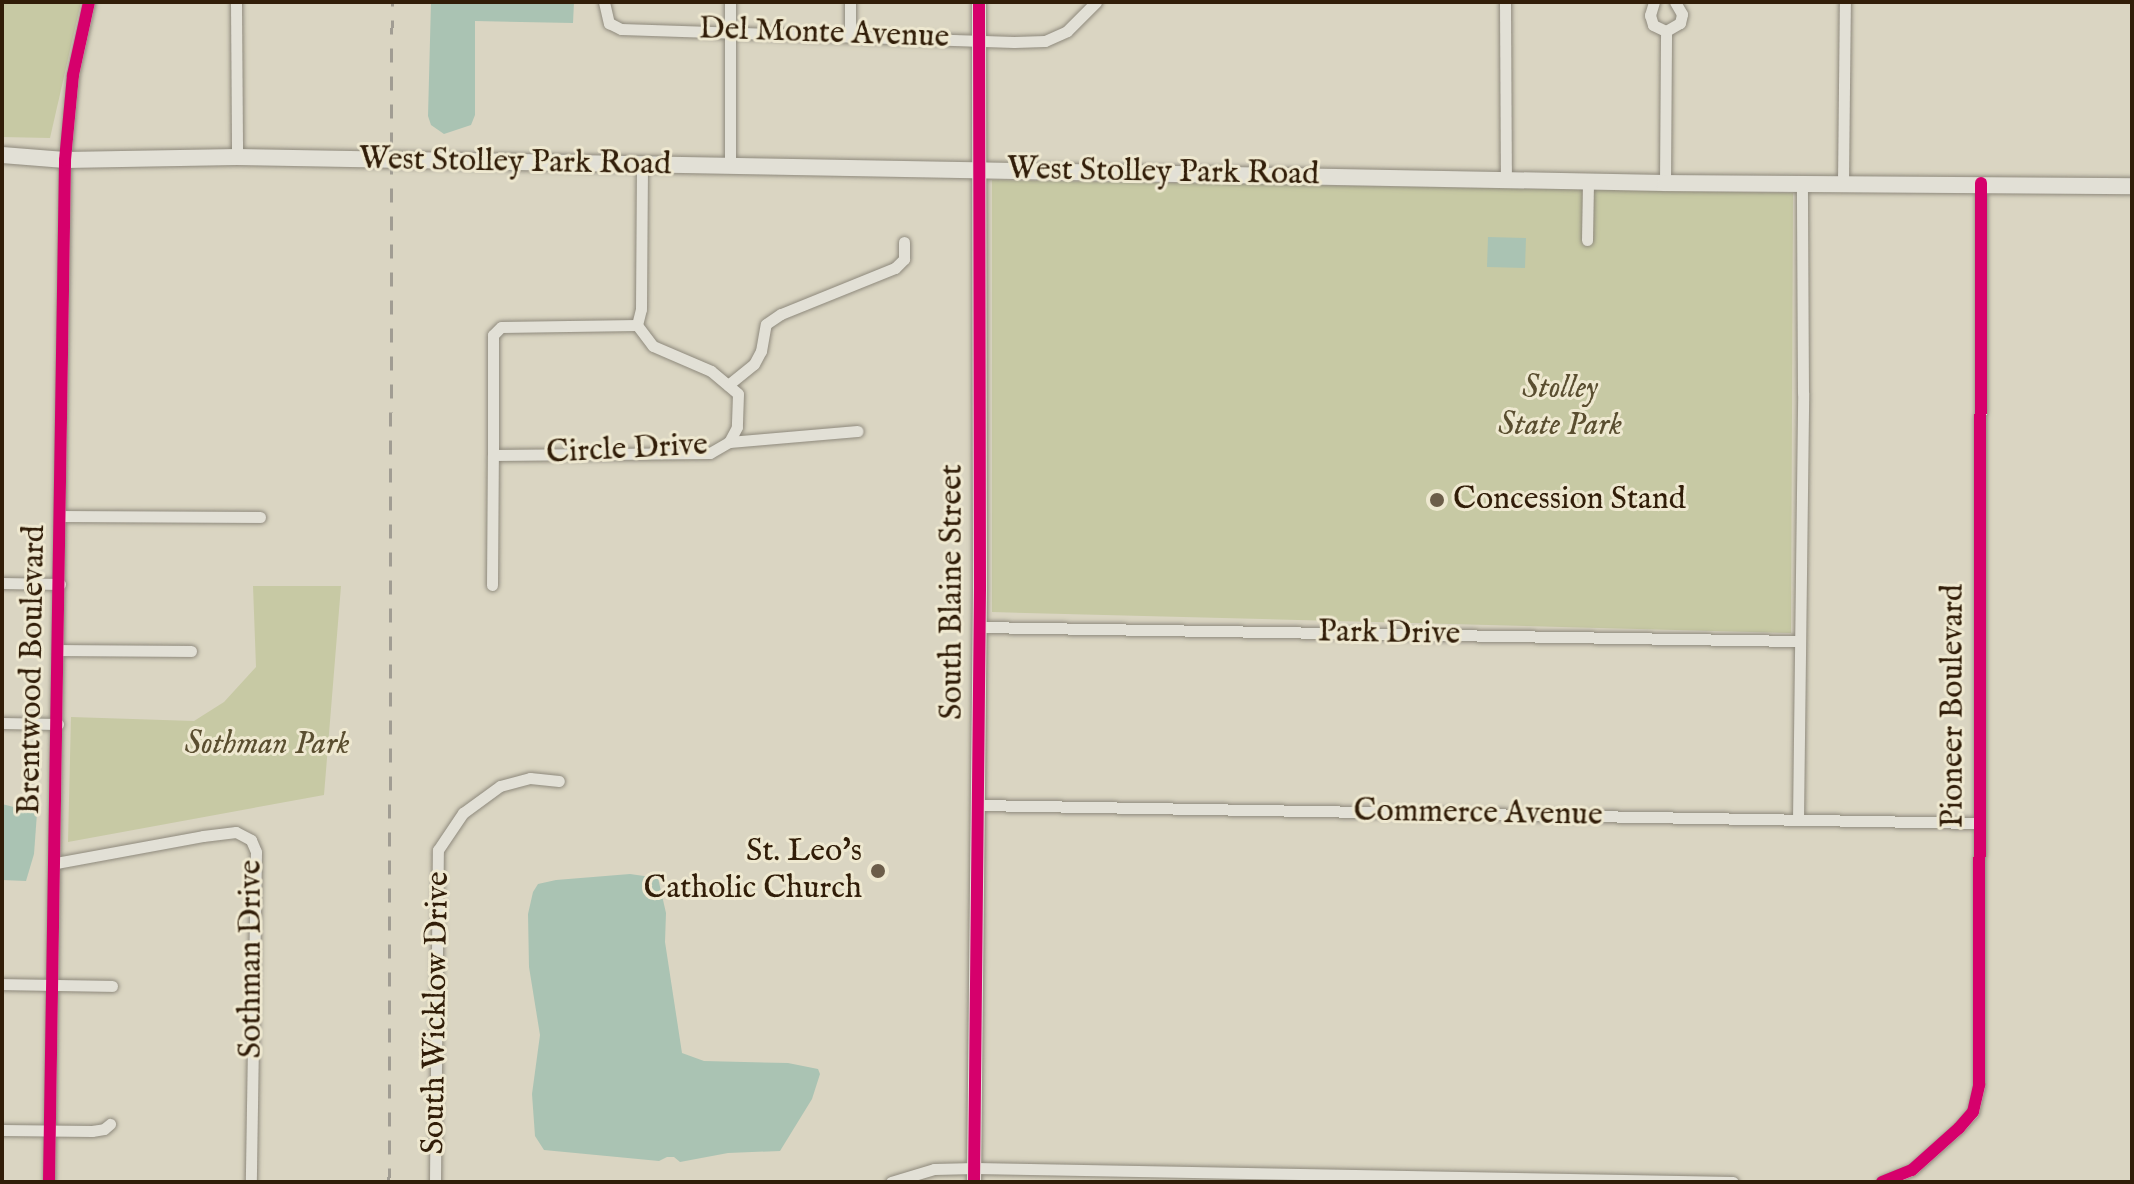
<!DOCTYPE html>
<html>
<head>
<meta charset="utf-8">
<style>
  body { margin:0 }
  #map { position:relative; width:2134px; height:1184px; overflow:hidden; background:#dad5c2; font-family:"IM FELL English",serif }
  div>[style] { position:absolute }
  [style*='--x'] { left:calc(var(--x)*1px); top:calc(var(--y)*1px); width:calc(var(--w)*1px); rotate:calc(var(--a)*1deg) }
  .green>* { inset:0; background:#c7c9a4 }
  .water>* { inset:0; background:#aac3b3 }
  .roads { filter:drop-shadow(0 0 2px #8e897c) drop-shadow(0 0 2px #8e897c) }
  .minor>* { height:11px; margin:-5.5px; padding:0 5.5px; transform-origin:5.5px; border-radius:5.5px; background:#e2e0d6 }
  .tertiary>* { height:14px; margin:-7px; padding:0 7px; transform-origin:7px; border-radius:7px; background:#e2e0d6 }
  .secondary>* { height:16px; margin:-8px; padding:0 8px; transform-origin:8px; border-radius:8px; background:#e2e0d6 }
  .rail>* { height:3px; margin-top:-1.5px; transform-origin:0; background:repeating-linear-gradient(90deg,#a19d93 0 14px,transparent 0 28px) }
  .cycleway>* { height:12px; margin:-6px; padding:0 6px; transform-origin:6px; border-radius:6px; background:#d6006c }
  .dots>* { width:22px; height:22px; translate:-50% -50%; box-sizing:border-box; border:4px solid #eee8d0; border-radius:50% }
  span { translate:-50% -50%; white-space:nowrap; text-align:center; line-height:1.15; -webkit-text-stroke:6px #eee8d0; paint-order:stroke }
  .street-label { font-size:32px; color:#311d08 }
  .park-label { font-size:32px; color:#5a4e30; font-style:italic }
  .poi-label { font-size:32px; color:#311d08 }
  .left { translate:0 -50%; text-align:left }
  .right { translate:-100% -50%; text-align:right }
  .frame { position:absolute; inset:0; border:4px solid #311d08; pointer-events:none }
</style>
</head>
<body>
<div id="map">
  <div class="green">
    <i style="clip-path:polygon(2px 2px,81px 2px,50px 138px,2px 137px)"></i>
    <i style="clip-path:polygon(992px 180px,1793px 193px,1791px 633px,992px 612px)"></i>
    <i style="clip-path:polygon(253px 586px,341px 586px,324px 795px,68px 842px,71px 717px,194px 721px,224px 702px,256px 667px)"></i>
  </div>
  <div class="water">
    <i style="clip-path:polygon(431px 2px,574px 2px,573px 23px,475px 21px,475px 115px,471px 125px,444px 134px,431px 125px,428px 116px)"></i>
    <i style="clip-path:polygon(1488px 237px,1526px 238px,1525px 268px,1487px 267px)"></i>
    <i style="clip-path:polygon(2px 804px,37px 813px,34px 854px,26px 881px,2px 880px)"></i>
    <i style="clip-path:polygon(630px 874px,658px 878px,666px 913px,665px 942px,682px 1053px,704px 1061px,788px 1063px,818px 1069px,820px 1074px,812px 1099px,780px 1151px,728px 1153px,680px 1162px,674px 1157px,667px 1157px,659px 1161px,544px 1150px,535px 1136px,532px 1094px,540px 1035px,529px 967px,528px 914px,533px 892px,538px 884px,556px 880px)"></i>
  </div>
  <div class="roads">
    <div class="minor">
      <i style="--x:236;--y:2;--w:155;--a:89.6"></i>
      <i style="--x:604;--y:2;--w:22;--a:77"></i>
      <i style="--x:609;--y:23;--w:13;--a:27"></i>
      <i style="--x:621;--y:29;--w:393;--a:1.9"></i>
      <i style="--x:1014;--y:42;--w:31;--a:-2"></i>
      <i style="--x:1045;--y:41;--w:24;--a:-24"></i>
      <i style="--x:1067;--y:31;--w:41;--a:-45"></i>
      <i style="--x:730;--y:2;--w:165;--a:90"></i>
      <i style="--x:1505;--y:2;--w:178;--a:89.7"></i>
      <i style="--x:1654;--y:2;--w:14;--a:107"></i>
      <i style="--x:1650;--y:15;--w:10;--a:73"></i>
      <i style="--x:1653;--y:25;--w:14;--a:25"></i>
      <i style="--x:1666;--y:31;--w:16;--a:-30"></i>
      <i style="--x:1680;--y:23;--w:9;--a:-77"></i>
      <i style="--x:1682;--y:14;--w:14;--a:-120"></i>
      <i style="--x:850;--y:34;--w:32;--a:-90"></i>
      <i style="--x:1843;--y:182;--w:180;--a:-89.4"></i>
      <i style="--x:1665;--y:183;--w:152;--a:-89.6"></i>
      <i style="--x:1587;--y:240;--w:59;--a:-89"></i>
      <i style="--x:637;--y:325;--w:16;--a:-76"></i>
      <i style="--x:641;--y:309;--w:144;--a:-89.6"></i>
      <i style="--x:728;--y:385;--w:33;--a:-39"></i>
      <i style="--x:754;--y:364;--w:15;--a:-62"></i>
      <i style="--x:761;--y:351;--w:27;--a:-80"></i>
      <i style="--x:766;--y:324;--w:18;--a:-34"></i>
      <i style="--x:781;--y:314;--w:123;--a:-22"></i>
      <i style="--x:895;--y:268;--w:13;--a:-45"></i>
      <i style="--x:904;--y:259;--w:17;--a:-90"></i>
      <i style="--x:729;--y:442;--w:129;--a:-4.9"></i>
      <i style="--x:61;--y:516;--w:199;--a:0.3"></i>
      <i style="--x:2;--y:583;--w:58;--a:1"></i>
      <i style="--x:492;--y:585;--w:130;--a:-89.6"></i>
      <i style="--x:493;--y:455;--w:120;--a:-90"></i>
      <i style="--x:493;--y:335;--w:11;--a:-45"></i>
      <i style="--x:501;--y:327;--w:136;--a:-0.8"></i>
      <i style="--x:637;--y:325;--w:26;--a:53"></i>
      <i style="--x:653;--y:346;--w:63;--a:23.3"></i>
      <i style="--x:711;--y:371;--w:35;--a:40"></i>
      <i style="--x:738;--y:394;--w:33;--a:92"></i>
      <i style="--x:737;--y:427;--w:17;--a:118"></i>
      <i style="--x:729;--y:442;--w:22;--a:150"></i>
      <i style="--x:710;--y:453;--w:217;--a:179.5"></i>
      <i style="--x:979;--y:627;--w:819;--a:0.98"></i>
      <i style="--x:58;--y:650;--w:133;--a:0.4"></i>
      <i style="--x:2;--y:723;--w:56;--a:1"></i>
      <i style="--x:977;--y:805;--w:1002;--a:1.03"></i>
      <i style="--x:1798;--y:820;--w:427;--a:-89.3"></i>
      <i style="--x:1803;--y:393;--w:211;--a:-90.3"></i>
      <i style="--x:56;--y:863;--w:149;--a:-10.4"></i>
      <i style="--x:203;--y:836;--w:33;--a:-7"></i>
      <i style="--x:236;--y:832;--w:17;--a:28"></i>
      <i style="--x:251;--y:840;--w:13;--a:67"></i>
      <i style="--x:256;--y:852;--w:330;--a:90.9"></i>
      <i style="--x:2;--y:984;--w:110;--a:1"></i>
      <i style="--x:2;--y:1130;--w:90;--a:0.6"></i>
      <i style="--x:92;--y:1131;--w:12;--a:-9"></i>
      <i style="--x:104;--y:1129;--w:8;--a:-40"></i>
      <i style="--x:49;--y:1182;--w:1022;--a:-89.1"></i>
      <i style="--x:65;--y:160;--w:85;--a:-84.6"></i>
      <i style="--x:73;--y:75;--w:75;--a:-77.6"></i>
      <i style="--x:435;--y:1182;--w:332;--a:-89.5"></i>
      <i style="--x:438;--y:850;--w:45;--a:-56"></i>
      <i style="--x:463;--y:813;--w:46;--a:-36.1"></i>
      <i style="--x:500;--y:786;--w:31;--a:-15"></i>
      <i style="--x:530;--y:778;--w:29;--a:6"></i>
      <i style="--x:891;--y:1182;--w:45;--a:-16.8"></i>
      <i style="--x:934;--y:1169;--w:41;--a:-1.4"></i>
      <i style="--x:975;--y:1168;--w:758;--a:1.06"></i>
      <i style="--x:1882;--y:1182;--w:32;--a:-22"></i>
      <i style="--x:1912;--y:1170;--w:63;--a:-41.8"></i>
      <i style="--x:1959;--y:1128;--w:21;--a:-49"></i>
      <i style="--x:1973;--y:1112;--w:28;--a:-77"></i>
      <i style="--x:1979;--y:1085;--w:902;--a:-89.87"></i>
    </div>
    <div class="tertiary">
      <i style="--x:974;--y:1182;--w:593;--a:-89.42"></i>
      <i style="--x:980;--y:589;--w:587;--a:-90.1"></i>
    </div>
    <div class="secondary">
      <i style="--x:2;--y:155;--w:63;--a:4.5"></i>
      <i style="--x:65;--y:160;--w:172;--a:-1"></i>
      <i style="--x:237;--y:157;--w:1428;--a:1.04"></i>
      <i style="--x:1665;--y:183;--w:467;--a:0.4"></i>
    </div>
  </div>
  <div class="rail">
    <i style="--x:389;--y:1182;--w:1180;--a:-89.85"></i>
  </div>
  <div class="cycleway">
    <i style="--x:49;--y:1182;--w:1022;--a:-89.1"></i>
    <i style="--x:65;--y:160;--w:85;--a:-84.6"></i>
    <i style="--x:73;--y:75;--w:75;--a:-77.6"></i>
    <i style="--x:974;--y:1182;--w:593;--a:-89.42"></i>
    <i style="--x:980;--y:589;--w:587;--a:-90.1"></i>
    <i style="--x:1882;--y:1182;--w:32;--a:-22"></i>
    <i style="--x:1912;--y:1170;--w:63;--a:-41.8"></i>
    <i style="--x:1959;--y:1128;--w:21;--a:-49"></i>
    <i style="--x:1973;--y:1112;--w:28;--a:-77"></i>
    <i style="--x:1979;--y:1085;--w:902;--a:-89.87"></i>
  </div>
  <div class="dots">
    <i style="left:1437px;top:500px;background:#6c5d49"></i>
    <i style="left:878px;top:871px;background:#6c5d49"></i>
  </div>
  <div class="street-label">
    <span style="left:824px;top:34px;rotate:2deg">Del Monte Avenue</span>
    <span style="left:515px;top:163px;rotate:1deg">West Stolley Park Road</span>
    <span style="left:1163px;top:173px;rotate:1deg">West Stolley Park Road</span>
    <span style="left:627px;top:450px;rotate:-3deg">Circle Drive</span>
    <span style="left:953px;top:592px;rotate:-90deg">South Blaine Street</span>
    <span style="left:1389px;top:634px;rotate:1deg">Park Drive</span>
    <span style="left:33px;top:670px;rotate:-89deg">Brentwood Boulevard</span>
    <span style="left:1954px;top:706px;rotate:-90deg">Pioneer Boulevard</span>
    <span style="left:1478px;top:814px;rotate:1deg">Commerce Avenue</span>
    <span style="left:252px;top:959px;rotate:-90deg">Sothman Drive</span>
    <span style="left:437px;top:1013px;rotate:-89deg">South Wicklow Drive</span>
  </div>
  <div class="park-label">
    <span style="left:1560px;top:408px">Stolley<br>State Park</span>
    <span style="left:267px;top:745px">Sothman Park</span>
  </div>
  <div class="poi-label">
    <span class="left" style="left:1453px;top:500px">Concession Stand</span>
    <span class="right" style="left:862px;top:871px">St. Leo's<br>Catholic Church</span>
  </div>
  <div class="frame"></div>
</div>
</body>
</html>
